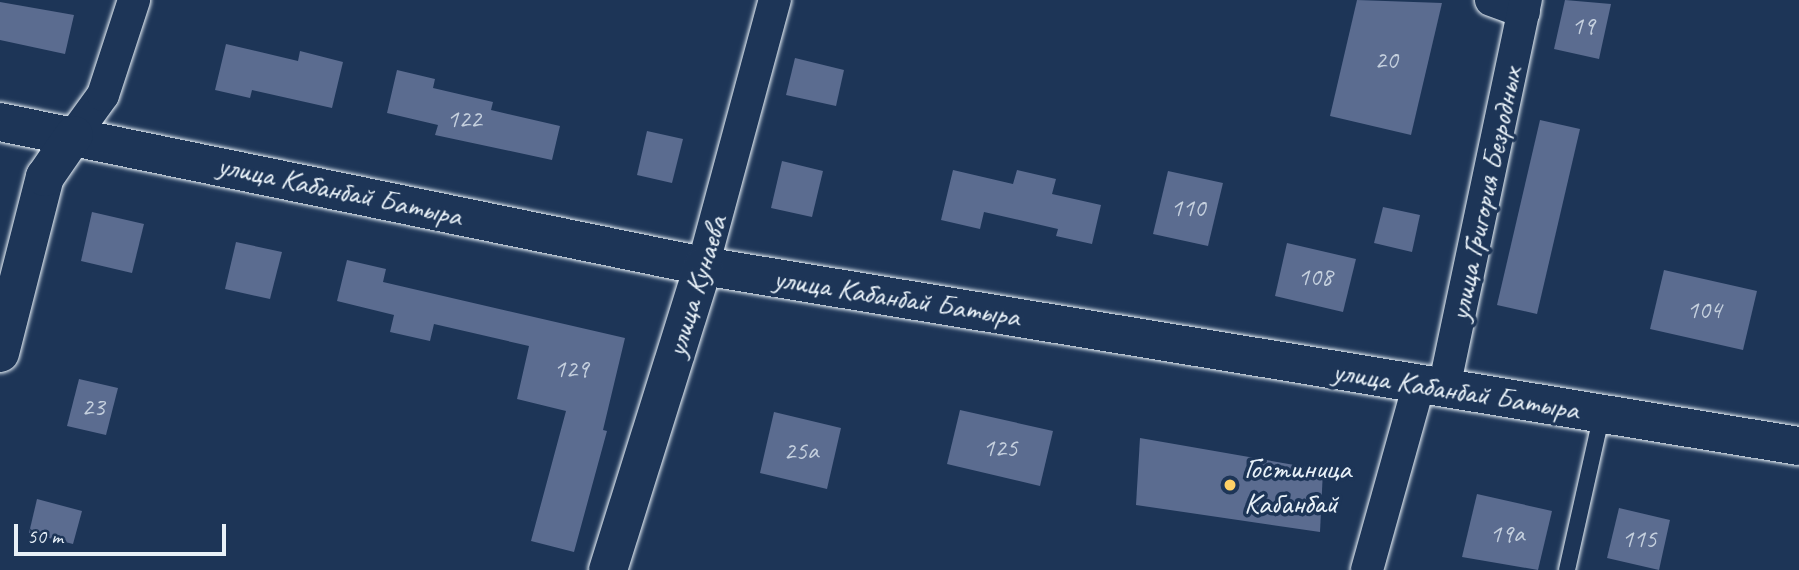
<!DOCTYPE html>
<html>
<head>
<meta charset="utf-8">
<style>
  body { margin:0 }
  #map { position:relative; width:1799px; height:570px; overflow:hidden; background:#1d3557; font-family:Caveat,sans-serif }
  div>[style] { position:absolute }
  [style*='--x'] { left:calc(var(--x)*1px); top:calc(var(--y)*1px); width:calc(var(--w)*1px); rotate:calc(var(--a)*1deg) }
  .building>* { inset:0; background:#5b6c90 }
  .roads { filter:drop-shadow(0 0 2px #e8f1f8) drop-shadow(0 0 2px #e8f1f8) }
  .service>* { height:16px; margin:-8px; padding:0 8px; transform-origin:8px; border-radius:8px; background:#1d3557 }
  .minor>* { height:32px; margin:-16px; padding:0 16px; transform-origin:16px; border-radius:16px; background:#1d3557 }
  .tertiary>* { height:38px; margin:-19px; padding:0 19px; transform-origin:19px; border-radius:19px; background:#1d3557 }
  .dots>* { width:19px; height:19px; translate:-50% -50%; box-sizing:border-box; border:4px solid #1d3557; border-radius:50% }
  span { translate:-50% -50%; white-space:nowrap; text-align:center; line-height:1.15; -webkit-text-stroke:7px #1d3557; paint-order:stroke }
  .number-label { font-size:26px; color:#c5d0de }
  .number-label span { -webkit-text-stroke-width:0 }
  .street-label { font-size:30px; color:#e8f1f8 }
  .poi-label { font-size:30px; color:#e8f1f8 }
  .left { translate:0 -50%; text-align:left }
  .scale { position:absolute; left:14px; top:524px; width:212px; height:32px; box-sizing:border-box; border:4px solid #e8f1f8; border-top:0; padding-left:9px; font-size:21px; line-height:24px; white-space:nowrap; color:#e8f1f8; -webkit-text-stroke:5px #1d3557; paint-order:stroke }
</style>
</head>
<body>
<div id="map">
  <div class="building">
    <i style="clip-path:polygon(1357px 0,1442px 3px,1411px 135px,1330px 116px)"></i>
    <i style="clip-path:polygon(1565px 0,1611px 4px,1599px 59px,1554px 49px)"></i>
    <i style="clip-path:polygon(0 2px,74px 15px,65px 54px,0 40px)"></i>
    <i style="clip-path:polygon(226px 44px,298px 61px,300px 51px,343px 62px,332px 108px,252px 90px,250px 98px,215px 90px)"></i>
    <i style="clip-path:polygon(795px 58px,844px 70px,836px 106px,786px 95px)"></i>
    <i style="clip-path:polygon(397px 70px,435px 79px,433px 88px,493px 102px,491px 110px,560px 126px,552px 160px,435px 135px,438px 125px,387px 113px)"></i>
    <i style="clip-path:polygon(1540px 120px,1580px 129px,1537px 314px,1497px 305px)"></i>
    <i style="clip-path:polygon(647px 131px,683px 139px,672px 183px,637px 175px)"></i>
    <i style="clip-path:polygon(782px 161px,823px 171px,812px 217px,771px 208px)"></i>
    <i style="clip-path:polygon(953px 170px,1013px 184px,1017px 170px,1056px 179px,1052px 194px,1101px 205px,1092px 244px,1056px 236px,1058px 229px,984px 212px,980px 229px,941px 220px)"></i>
    <i style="clip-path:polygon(1168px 171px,1223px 183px,1208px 246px,1153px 234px)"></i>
    <i style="clip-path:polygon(1383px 207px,1420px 215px,1412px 252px,1374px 243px)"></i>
    <i style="clip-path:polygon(92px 212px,144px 224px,132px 273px,81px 261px)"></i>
    <i style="clip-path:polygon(236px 242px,282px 252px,270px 299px,225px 289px)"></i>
    <i style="clip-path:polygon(1287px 243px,1356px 259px,1343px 312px,1275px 296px)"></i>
    <i style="clip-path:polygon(347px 260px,386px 269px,383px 282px,625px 338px,603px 430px,607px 431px,574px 552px,531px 541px,566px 411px,517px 399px,529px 346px,434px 324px,430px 341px,390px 332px,394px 315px,337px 301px)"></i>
    <i style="clip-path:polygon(1664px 270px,1757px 291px,1743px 350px,1650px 329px)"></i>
    <i style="clip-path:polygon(79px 379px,118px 388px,106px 435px,67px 426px)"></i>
    <i style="clip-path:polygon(960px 410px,1053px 431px,1040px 486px,947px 464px)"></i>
    <i style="clip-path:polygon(774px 412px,841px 428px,827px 489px,760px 473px)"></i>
    <i style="clip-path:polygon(1140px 438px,1323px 470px,1320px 532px,1136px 505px)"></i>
    <i style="clip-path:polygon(1477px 494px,1552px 511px,1538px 570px,1462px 557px)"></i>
    <i style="clip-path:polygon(37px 499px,82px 511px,73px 544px,29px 533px)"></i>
    <i style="clip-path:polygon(1619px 508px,1670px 520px,1659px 570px,1607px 558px)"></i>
  </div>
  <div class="roads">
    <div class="service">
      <i style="--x:1567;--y:570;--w:160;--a:-77.4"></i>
    </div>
    <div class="minor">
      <i style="--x:1491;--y:0;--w:35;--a:20"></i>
      <i style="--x:74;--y:135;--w:49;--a:-54.1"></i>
      <i style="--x:103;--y:95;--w:100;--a:-71.9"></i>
      <i style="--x:703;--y:266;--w:276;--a:-74.9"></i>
      <i style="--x:1444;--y:388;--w:397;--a:-78.1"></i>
      <i style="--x:1367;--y:570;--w:193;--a:-74.4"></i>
    </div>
    <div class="tertiary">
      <i style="--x:0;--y:122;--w:718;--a:11.58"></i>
      <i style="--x:703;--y:266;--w:1111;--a:9.33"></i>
      <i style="--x:0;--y:353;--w:182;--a:-75.7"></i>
      <i style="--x:45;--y:177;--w:51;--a:-55.4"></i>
      <i style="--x:608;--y:570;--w:318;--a:-72.6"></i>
    </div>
  </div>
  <div class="dots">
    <i style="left:1230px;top:485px;background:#ffd166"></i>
  </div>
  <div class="number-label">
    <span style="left:1583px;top:26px">19</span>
    <span style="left:1386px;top:60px">20</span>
    <span style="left:464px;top:119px">122</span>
    <span style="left:1188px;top:208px">110</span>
    <span style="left:1315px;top:277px">108</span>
    <span style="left:1704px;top:310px">104</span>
    <span style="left:571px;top:369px">129</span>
    <span style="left:93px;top:407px">23</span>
    <span style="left:1000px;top:448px">125</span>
    <span style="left:801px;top:451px">25а</span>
    <span style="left:1507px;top:534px">19а</span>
    <span style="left:1639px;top:539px">115</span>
  </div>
  <div class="street-label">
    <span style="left:340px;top:190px;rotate:12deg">улица Кабанбай Батыра</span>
    <span style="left:1485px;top:194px;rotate:-78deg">улица Григория Безродных</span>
    <span style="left:696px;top:286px;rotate:-73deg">улица Кунаева</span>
    <span style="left:897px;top:297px;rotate:9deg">улица Кабанбай Батыра</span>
    <span style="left:1456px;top:390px;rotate:9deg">улица Кабанбай Батыра</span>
  </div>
  <div class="poi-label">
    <span class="left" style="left:1244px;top:485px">Гостиница<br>Кабанбай</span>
  </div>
  <div class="scale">50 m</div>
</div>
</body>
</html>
